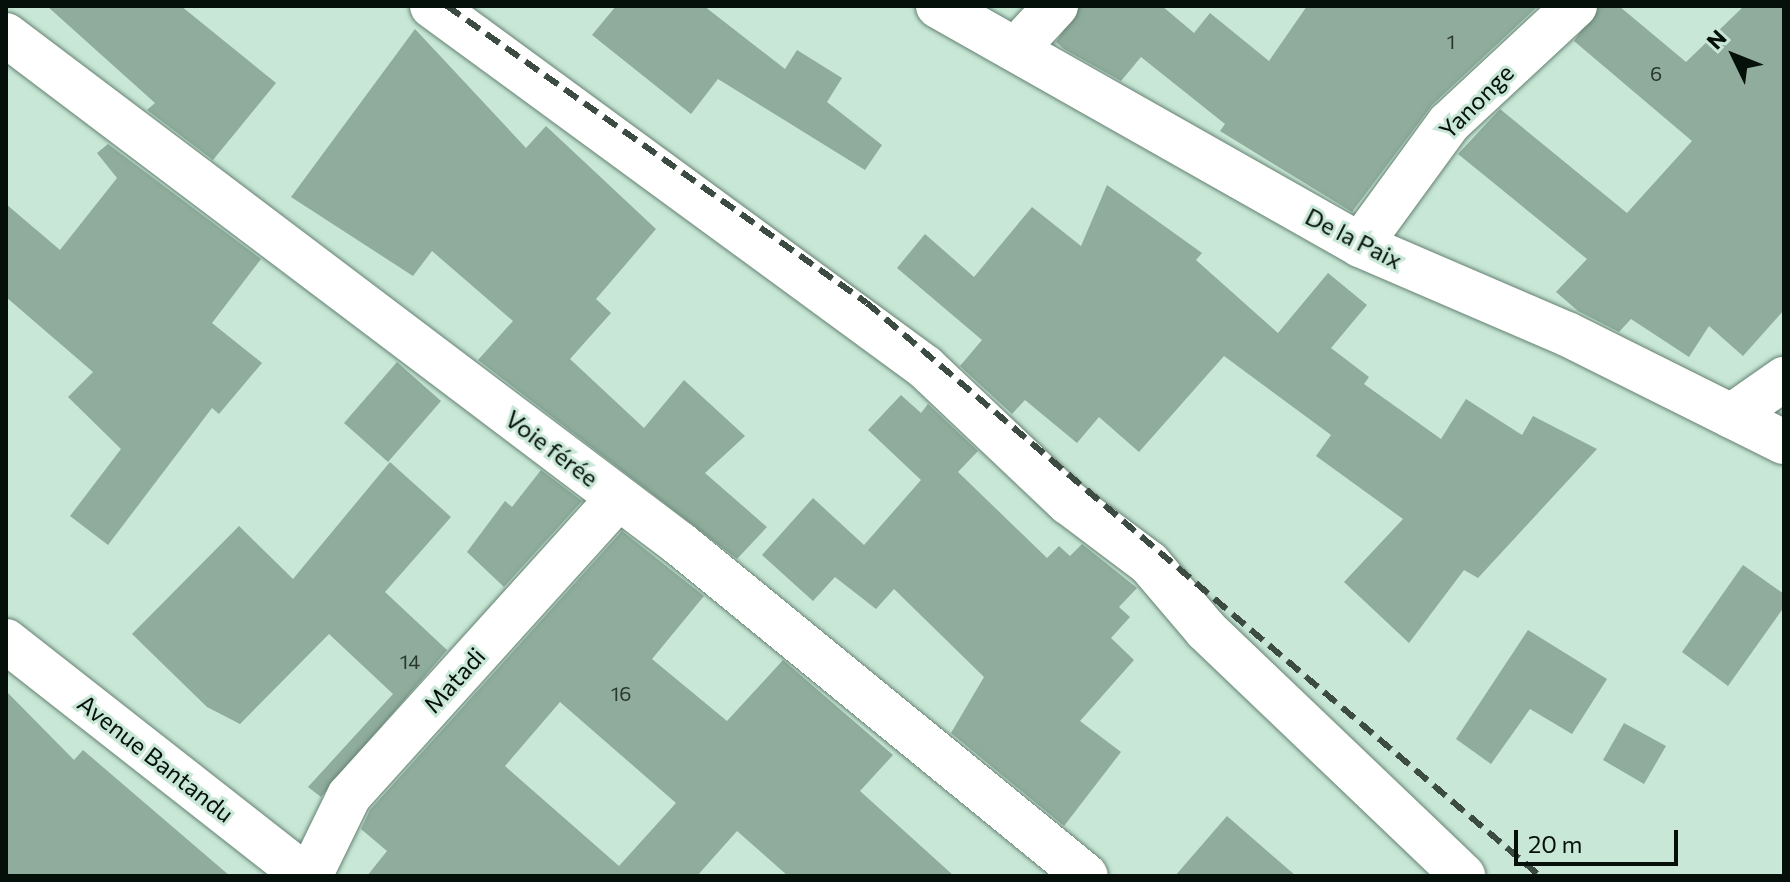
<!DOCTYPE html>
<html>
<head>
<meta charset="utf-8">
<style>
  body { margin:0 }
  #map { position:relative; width:1790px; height:882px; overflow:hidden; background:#c8e7d6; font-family:Commissioner,sans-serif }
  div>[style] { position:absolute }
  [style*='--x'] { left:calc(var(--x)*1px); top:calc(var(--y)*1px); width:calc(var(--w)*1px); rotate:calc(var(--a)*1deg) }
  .building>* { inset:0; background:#8fac9c }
  .roads { filter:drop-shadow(0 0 2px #658172) drop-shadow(0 0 2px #658172) }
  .minor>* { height:44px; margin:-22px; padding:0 22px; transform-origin:22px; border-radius:22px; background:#fff }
  .rail>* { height:6px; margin-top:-3px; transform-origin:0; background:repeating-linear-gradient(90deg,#3c4c43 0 16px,transparent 0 24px) }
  span { translate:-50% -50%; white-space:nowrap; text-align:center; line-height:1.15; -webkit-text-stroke:6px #c8e7d6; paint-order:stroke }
  .number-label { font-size:20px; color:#28372e }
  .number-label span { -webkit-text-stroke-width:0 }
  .street-label { font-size:24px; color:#06100a }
  .frame { position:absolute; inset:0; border:8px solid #06100a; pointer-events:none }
  .north { position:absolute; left:1694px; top:16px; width:80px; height:80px; -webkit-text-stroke:6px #c8e7d6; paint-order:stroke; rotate:313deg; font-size:22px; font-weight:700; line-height:32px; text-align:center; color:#06100a }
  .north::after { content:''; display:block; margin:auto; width:28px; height:36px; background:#06100a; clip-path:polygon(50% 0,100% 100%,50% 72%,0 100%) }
  .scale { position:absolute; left:1514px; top:830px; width:164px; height:36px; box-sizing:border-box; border:4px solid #06100a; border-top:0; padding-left:10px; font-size:24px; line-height:28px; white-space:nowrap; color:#06100a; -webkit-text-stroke:6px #c8e7d6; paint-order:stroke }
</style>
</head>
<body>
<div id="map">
  <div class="building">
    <i style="clip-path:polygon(47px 6px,181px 6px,276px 83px,213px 160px,147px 110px,155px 103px)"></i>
    <i style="clip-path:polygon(616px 6px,704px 6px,785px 69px,797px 50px,842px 78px,827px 102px,882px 145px,865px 170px,718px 79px,691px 114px,592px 35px)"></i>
    <i style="clip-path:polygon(1080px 6px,1162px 6px,1194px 33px,1210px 13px,1269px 61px,1307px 6px,1538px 6px,1432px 105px,1352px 212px,1220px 131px,1225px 124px,1141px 57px,1121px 81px,1064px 49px,1056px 42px)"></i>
    <i style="clip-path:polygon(1599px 6px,1619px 6px,1686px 62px,1744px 6px,1784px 6px,1784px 310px,1743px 356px,1709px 326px,1689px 357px,1631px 319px,1619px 332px,1578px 311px,1556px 292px,1587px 259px,1458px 154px,1500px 109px,1627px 213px,1692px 141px,1574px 41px)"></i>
    <i style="clip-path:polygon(415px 29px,526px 148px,546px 126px,656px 229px,596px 299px,611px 313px,570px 359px,644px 428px,684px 380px,745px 436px,705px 473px,767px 527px,737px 559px,478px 360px,513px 321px,432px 251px,413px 276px,291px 197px)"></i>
    <i style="clip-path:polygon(108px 144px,261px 259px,212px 323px,262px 363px,219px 414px,212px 408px,108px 545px,70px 516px,121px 449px,68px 397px,93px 372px,6px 297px,6px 204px,60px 250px,117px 178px,97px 153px)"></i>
    <i style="clip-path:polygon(1107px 185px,1202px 253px,1196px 260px,1278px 333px,1328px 273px,1367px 305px,1331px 348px,1369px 377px,1364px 384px,1441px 439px,1466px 399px,1522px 435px,1533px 416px,1597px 449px,1478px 578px,1464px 570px,1409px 643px,1344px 582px,1403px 519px,1316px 456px,1331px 435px,1224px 356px,1139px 452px,1099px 417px,1077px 443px,1025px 400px,1012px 414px,960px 366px,982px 340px,897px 268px,925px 234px,974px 277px,1032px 207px,1081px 246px)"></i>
    <i style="clip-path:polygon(397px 362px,441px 401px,388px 462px,344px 423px)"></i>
    <i style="clip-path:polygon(901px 395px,921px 413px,928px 404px,978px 451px,958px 472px,1047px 558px,1059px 546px,1070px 556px,1082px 544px,1137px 588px,1119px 607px,1130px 617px,1111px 638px,1134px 660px,1080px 721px,1121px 752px,1064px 826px,951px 733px,984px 677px,894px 589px,876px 609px,835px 577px,813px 601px,762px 555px,813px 498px,864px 545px,921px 480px,868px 430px)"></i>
    <i style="clip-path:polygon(390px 462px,451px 517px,385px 592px,447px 650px,321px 797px,308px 787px,393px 694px,329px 634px,240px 724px,207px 707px,132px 634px,239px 526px,293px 579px)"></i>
    <i style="clip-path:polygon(541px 470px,582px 501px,504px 587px,467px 552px,505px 501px,512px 507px)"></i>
    <i style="clip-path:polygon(evenodd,622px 531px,704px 596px,652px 659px,727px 721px,783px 660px,893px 755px,860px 791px,954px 876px,788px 876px,737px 831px,697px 876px,367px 876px,387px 851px,361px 829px,370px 810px,622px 531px,560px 702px,676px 803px,619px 866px,505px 766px,560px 702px)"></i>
    <i style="clip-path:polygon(1743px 565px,1784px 594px,1784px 607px,1728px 686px,1682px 652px)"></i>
    <i style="clip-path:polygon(1528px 630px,1607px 679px,1572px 734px,1530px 709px,1491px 764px,1456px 739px)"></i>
    <i style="clip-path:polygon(6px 691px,74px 760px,83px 750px,230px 876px,6px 876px)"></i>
    <i style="clip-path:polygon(1624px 723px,1666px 746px,1644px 784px,1603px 760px)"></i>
    <i style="clip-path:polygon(1227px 816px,1296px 876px,1175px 876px)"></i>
  </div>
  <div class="roads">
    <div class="minor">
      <i style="--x:432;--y:6;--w:611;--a:36.21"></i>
      <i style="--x:925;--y:367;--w:198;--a:43.4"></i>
      <i style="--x:1069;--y:503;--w:100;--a:36.9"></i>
      <i style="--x:1149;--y:563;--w:88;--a:49.6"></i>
      <i style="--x:1206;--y:630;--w:356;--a:43.7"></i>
      <i style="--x:938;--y:6;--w:485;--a:29.5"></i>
      <i style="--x:1360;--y:245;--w:225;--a:23.3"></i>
      <i style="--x:1567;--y:334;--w:242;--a:26.5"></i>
      <i style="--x:6;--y:35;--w:845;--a:37.06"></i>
      <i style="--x:680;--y:544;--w:524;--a:39.27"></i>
      <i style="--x:1018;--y:47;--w:56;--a:-47.2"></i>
      <i style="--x:1360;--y:245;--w:151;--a:-53.9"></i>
      <i style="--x:1449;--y:123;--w:172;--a:-42.9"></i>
      <i style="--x:1731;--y:416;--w:65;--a:-34.9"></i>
      <i style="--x:6;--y:641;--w:381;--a:38.1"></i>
      <i style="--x:310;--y:876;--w:89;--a:-64"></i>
      <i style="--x:349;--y:796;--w:401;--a:-47.9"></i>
    </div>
  </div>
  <div class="rail">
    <i style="--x:447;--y:6;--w:514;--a:35.27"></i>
    <i style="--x:867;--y:303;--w:884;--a:40.41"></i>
  </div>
  <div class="number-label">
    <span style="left:1451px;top:41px">1</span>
    <span style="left:1656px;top:73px">6</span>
    <span style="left:410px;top:661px">14</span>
    <span style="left:621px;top:693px">16</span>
  </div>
  <div class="street-label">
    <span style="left:1476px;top:101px;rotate:-45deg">Yanonge</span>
    <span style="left:1354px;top:238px;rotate:27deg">De la Paix</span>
    <span style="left:552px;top:448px;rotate:37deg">Voie férée</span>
    <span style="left:454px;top:680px;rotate:-48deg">Matadi</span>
    <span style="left:156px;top:758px;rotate:38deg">Avenue Bantandu</span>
  </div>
  <div class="frame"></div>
  <div class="north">N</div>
  <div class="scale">20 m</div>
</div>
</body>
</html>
